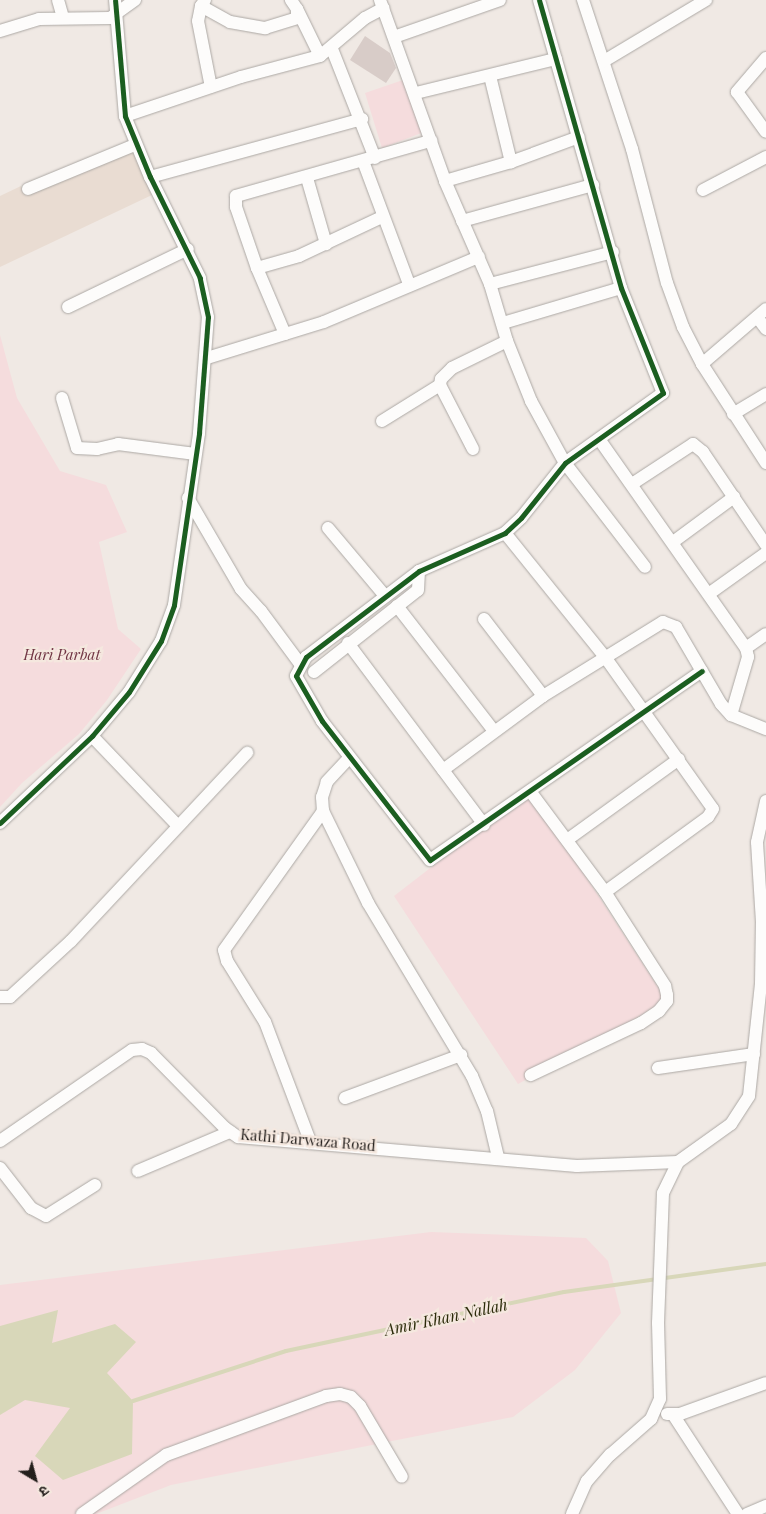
<!DOCTYPE html>
<html>
<head>
<meta charset="utf-8">
<style>
  body { margin:0 }
  #map { position:relative; width:766px; height:1514px; overflow:hidden; background:#f0e9e4; font-family:"Playfair Display","Noto Sans Devanagari",serif }
  div>[style] { position:absolute }
  [style*='--x'] { left:calc(var(--x)*1px); top:calc(var(--y)*1px); width:calc(var(--w)*1px); rotate:calc(var(--a)*1deg) }
  .built>* { inset:0; background:#e9dcd2 }
  .green>* { inset:0; background:#f5dcdd }
  .water>* { inset:0; background:#d8d7b9 }
  .stream>* { height:4px; margin:-2px; padding:0 2px; transform-origin:2px; border-radius:2px; background:#d8d7b9 }
  .building>* { inset:0; background:#d8ccc8 }
  .roads { filter:drop-shadow(0 0 1px #aca8a4) drop-shadow(0 0 1px #aca8a4) }
  .street>* { height:12px; margin:-6px; padding:0 6px; transform-origin:6px; border-radius:6px; background:#fdfcfb }
  .cycleway>* { height:5px; margin:-2.5px; padding:0 2.5px; transform-origin:2.5px; border-radius:2.5px; background:#1b5e20 }
  span { translate:-50% -50%; white-space:nowrap; text-align:center; line-height:1.15; -webkit-text-stroke:4.5px #f5e8df; paint-order:stroke }
  .park-label { font-size:15px; color:#713644; font-style:italic }
  .street-label { font-size:15px; color:#241f1c }
  .water-label { font-size:16px; color:#2c2c0b; font-style:italic }
  .north { position:absolute; left:10px; top:1454px; width:50px; height:50px; -webkit-text-stroke:4px #f5e8df; paint-order:stroke; rotate:143deg; font-size:14px; font-weight:700; line-height:20px; text-align:center; color:#241f1c }
  .north::after { content:''; display:block; margin:auto; width:18px; height:22px; background:#241f1c; clip-path:polygon(50% 0,100% 100%,50% 72%,0 100%) }
</style>
</head>
<body>
<div id="map">
  <div class="built">
    <i style="clip-path:polygon(134px 150px,154px 194px,0 267px,0 196px,21px 186px,26px 196px)"></i>
  </div>
  <div class="green">
    <i style="clip-path:polygon(403px 80px,424px 132px,382px 148px,365px 93px)"></i>
    <i style="clip-path:polygon(0 335px,17px 398px,60px 471px,106px 485px,127px 532px,99px 542px,118px 629px,141px 649px,107px 700px,79px 734px,22px 783px,0 807px)"></i>
    <i style="clip-path:polygon(530px 791px,667px 1001px,518px 1084px,394px 896px)"></i>
    <i style="clip-path:polygon(431px 1232px,586px 1238px,608px 1261px,621px 1313px,575px 1370px,513px 1417px,171px 1485px,96px 1514px,0 1514px,0 1285px)"></i>
  </div>
  <div class="water">
    <i style="clip-path:polygon(58px 1310px,52px 1343px,115px 1324px,136px 1342px,107px 1373px,133px 1401px,132px 1454px,63px 1480px,35px 1456px,70px 1408px,25px 1400px,0 1415px,0 1326px)"></i>
  </div>
  <div class="stream">
    <i style="--x:133;--y:1401;--w:161;--a:-18.1"></i>
    <i style="--x:286;--y:1351;--w:284;--a:-12"></i>
    <i style="--x:564;--y:1292;--w:204;--a:-7.9"></i>
  </div>
  <div class="building">
    <i style="clip-path:polygon(365px 36px,390px 53px,396px 68px,386px 83px,350px 60px)"></i>
  </div>
  <div class="roads">
    <div class="street">
      <i style="--x:58;--y:0;--w:18;--a:74"></i>
      <i style="--x:205;--y:0;--w:7;--a:124"></i>
      <i style="--x:201;--y:6;--w:33;--a:29"></i>
      <i style="--x:230;--y:22;--w:36;--a:10"></i>
      <i style="--x:265;--y:28;--w:34;--a:-17"></i>
      <i style="--x:297;--y:18;--w:9;--a:-90"></i>
      <i style="--x:297;--y:9;--w:11;--a:-124"></i>
      <i style="--x:380;--y:0;--w:192;--a:70.2"></i>
      <i style="--x:445;--y:181;--w:112;--a:66.4"></i>
      <i style="--x:490;--y:284;--w:59;--a:73.4"></i>
      <i style="--x:507;--y:341;--w:65;--a:68.2"></i>
      <i style="--x:531;--y:401;--w:71;--a:61.3"></i>
      <i style="--x:565;--y:463;--w:131;--a:52.4"></i>
      <i style="--x:539;--y:0;--w:299;--a:74.1"></i>
      <i style="--x:621;--y:288;--w:113;--a:68.2"></i>
      <i style="--x:663;--y:393;--w:120;--a:144.5"></i>
      <i style="--x:565;--y:463;--w:70;--a:128.7"></i>
      <i style="--x:521;--y:518;--w:22;--a:137"></i>
      <i style="--x:505;--y:533;--w:94;--a:156.2"></i>
      <i style="--x:419;--y:571;--w:142;--a:142.7"></i>
      <i style="--x:306;--y:657;--w:21;--a:118"></i>
      <i style="--x:296;--y:676;--w:52;--a:60"></i>
      <i style="--x:322;--y:721;--w:176;--a:52.2"></i>
      <i style="--x:430;--y:860;--w:331;--a:-34.8"></i>
      <i style="--x:583;--y:0;--w:157;--a:71.8"></i>
      <i style="--x:632;--y:149;--w:138;--a:75.4"></i>
      <i style="--x:667;--y:283;--w:47;--a:70"></i>
      <i style="--x:683;--y:327;--w:42;--a:62.8"></i>
      <i style="--x:702;--y:364;--w:118;--a:57.1"></i>
      <i style="--x:201;--y:6;--w:15;--a:101"></i>
      <i style="--x:198;--y:21;--w:67;--a:78.9"></i>
      <i style="--x:297;--y:9;--w:52;--a:63.9"></i>
      <i style="--x:0;--y:31;--w:41;--a:-17.1"></i>
      <i style="--x:39;--y:19;--w:71;--a:-0.8"></i>
      <i style="--x:110;--y:18;--w:31;--a:-36"></i>
      <i style="--x:394;--y:37;--w:112;--a:-19.2"></i>
      <i style="--x:332;--y:49;--w:117;--a:68.5"></i>
      <i style="--x:766;--y:58;--w:45;--a:130.5"></i>
      <i style="--x:737;--y:92;--w:49;--a:54.1"></i>
      <i style="--x:604;--y:61;--w:119;--a:-30.9"></i>
      <i style="--x:490;--y:76;--w:89;--a:76.3"></i>
      <i style="--x:416;--y:93;--w:144;--a:-13.7"></i>
      <i style="--x:125;--y:116;--w:122;--a:-18.6"></i>
      <i style="--x:241;--y:77;--w:82;--a:-14.9"></i>
      <i style="--x:320;--y:56;--w:59;--a:-40.2"></i>
      <i style="--x:365;--y:18;--w:21;--a:-28"></i>
      <i style="--x:363;--y:161;--w:131;--a:69.5"></i>
      <i style="--x:150;--y:177;--w:220;--a:-15.3"></i>
      <i style="--x:307;--y:178;--w:69;--a:73.9"></i>
      <i style="--x:445;--y:181;--w:69;--a:-16.1"></i>
      <i style="--x:511;--y:162;--w:72;--a:-20.2"></i>
      <i style="--x:28;--y:189;--w:116;--a:-22.4"></i>
      <i style="--x:703;--y:190;--w:71;--a:-27.6"></i>
      <i style="--x:462;--y:221;--w:136;--a:-15.4"></i>
      <i style="--x:257;--y:268;--w:44;--a:-15.9"></i>
      <i style="--x:299;--y:256;--w:92;--a:-25.2"></i>
      <i style="--x:490;--y:284;--w:127;--a:-14.6"></i>
      <i style="--x:68;--y:307;--w:133;--a:-25.8"></i>
      <i style="--x:757;--y:317;--w:15;--a:53"></i>
      <i style="--x:503;--y:323;--w:123;--a:-16.5"></i>
      <i style="--x:285;--y:334;--w:72;--a:-113"></i>
      <i style="--x:257;--y:268;--w:65;--a:-109"></i>
      <i style="--x:236;--y:207;--w:11;--a:-90"></i>
      <i style="--x:236;--y:196;--w:203;--a:-15.8"></i>
      <i style="--x:207;--y:358;--w:122;--a:-17.1"></i>
      <i style="--x:324;--y:322;--w:168;--a:-22.8"></i>
      <i style="--x:702;--y:364;--w:84;--a:-40.7"></i>
      <i style="--x:62;--y:398;--w:52;--a:73.3"></i>
      <i style="--x:77;--y:448;--w:20;--a:3"></i>
      <i style="--x:97;--y:449;--w:22;--a:-13"></i>
      <i style="--x:118;--y:444;--w:78;--a:7.4"></i>
      <i style="--x:733;--y:414;--w:39;--a:-31"></i>
      <i style="--x:382;--y:421;--w:68;--a:-31.8"></i>
      <i style="--x:599;--y:439;--w:256;--a:54.9"></i>
      <i style="--x:746;--y:648;--w:9;--a:77"></i>
      <i style="--x:748;--y:657;--w:60;--a:106.3"></i>
      <i style="--x:473;--y:449;--w:72;--a:-117.3"></i>
      <i style="--x:440;--y:385;--w:6;--a:-81"></i>
      <i style="--x:441;--y:379;--w:16;--a:-45"></i>
      <i style="--x:452;--y:368;--w:61;--a:-26.1"></i>
      <i style="--x:632;--y:484;--w:73;--a:-33.3"></i>
      <i style="--x:693;--y:444;--w:13;--a:39"></i>
      <i style="--x:703;--y:452;--w:112;--a:55.9"></i>
      <i style="--x:188;--y:498;--w:105;--a:59.8"></i>
      <i style="--x:241;--y:589;--w:30;--a:48"></i>
      <i style="--x:261;--y:611;--w:67;--a:53.5"></i>
      <i style="--x:328;--y:528;--w:89;--a:50"></i>
      <i style="--x:505;--y:533;--w:159;--a:51.1"></i>
      <i style="--x:605;--y:657;--w:186;--a:54.6"></i>
      <i style="--x:713;--y:809;--w:9;--a:122"></i>
      <i style="--x:708;--y:817;--w:127;--a:143.9"></i>
      <i style="--x:673;--y:542;--w:76;--a:-36.4"></i>
      <i style="--x:710;--y:593;--w:69;--a:-35.5"></i>
      <i style="--x:397;--y:606;--w:158;--a:52.2"></i>
      <i style="--x:484;--y:619;--w:97;--a:52.5"></i>
      <i style="--x:348;--y:643;--w:227;--a:53.2"></i>
      <i style="--x:746;--y:648;--w:24;--a:-35"></i>
      <i style="--x:314;--y:672;--w:132;--a:-38.3"></i>
      <i style="--x:418;--y:590;--w:19;--a:-87"></i>
      <i style="--x:92;--y:736;--w:123;--a:46.3"></i>
      <i style="--x:349;--y:758;--w:33;--a:133"></i>
      <i style="--x:327;--y:782;--w:16;--a:108"></i>
      <i style="--x:322;--y:797;--w:14;--a:86"></i>
      <i style="--x:323;--y:811;--w:102;--a:63.9"></i>
      <i style="--x:368;--y:903;--w:202;--a:59"></i>
      <i style="--x:472;--y:1076;--w:38;--a:67"></i>
      <i style="--x:487;--y:1111;--w:47;--a:76.6"></i>
      <i style="--x:443;--y:770;--w:124;--a:-36.5"></i>
      <i style="--x:543;--y:696;--w:141;--a:-31.7"></i>
      <i style="--x:663;--y:622;--w:14;--a:21"></i>
      <i style="--x:676;--y:627;--w:89;--a:59.7"></i>
      <i style="--x:721;--y:704;--w:15;--a:48"></i>
      <i style="--x:731;--y:715;--w:38;--a:22"></i>
      <i style="--x:530;--y:791;--w:126;--a:53.4"></i>
      <i style="--x:605;--y:892;--w:112;--a:57.4"></i>
      <i style="--x:665;--y:986;--w:9;--a:77"></i>
      <i style="--x:667;--y:995;--w:6;--a:90"></i>
      <i style="--x:667;--y:1001;--w:13;--a:129"></i>
      <i style="--x:659;--y:1011;--w:22;--a:146"></i>
      <i style="--x:641;--y:1023;--w:122;--a:154.7"></i>
      <i style="--x:0;--y:823;--w:127;--a:-43.4"></i>
      <i style="--x:92;--y:736;--w:57;--a:-49.9"></i>
      <i style="--x:129;--y:692;--w:60;--a:-57.9"></i>
      <i style="--x:161;--y:641;--w:38;--a:-70"></i>
      <i style="--x:174;--y:605;--w:174;--a:-81.7"></i>
      <i style="--x:199;--y:433;--w:116;--a:-85.6"></i>
      <i style="--x:208;--y:317;--w:40;--a:-102"></i>
      <i style="--x:200;--y:278;--w:113;--a:-116.3"></i>
      <i style="--x:150;--y:177;--w:66;--a:-112.3"></i>
      <i style="--x:125;--y:116;--w:116;--a:-94.9"></i>
      <i style="--x:567;--y:840;--w:138;--a:-35.9"></i>
      <i style="--x:0;--y:997;--w:10;--a:0"></i>
      <i style="--x:10;--y:997;--w:83;--a:-42.6"></i>
      <i style="--x:71;--y:941;--w:258;--a:-46.9"></i>
      <i style="--x:658;--y:1068;--w:97;--a:-8.3"></i>
      <i style="--x:345;--y:1098;--w:124;--a:-20.3"></i>
      <i style="--x:0;--y:1141;--w:160;--a:-34.6"></i>
      <i style="--x:132;--y:1050;--w:10;--a:-6"></i>
      <i style="--x:142;--y:1049;--w:10;--a:24"></i>
      <i style="--x:151;--y:1053;--w:105;--a:45.4"></i>
      <i style="--x:225;--y:1128;--w:16;--a:35"></i>
      <i style="--x:238;--y:1137;--w:340;--a:4.9"></i>
      <i style="--x:577;--y:1166;--w:101;--a:-2.3"></i>
      <i style="--x:310;--y:1141;--w:127;--a:-110.7"></i>
      <i style="--x:265;--y:1022;--w:72;--a:-121.9"></i>
      <i style="--x:227;--y:961;--w:11;--a:-105"></i>
      <i style="--x:224;--y:950;--w:171;--a:-54.5"></i>
      <i style="--x:0;--y:1168;--w:51;--a:52.2"></i>
      <i style="--x:31;--y:1208;--w:17;--a:28"></i>
      <i style="--x:46;--y:1216;--w:58;--a:-32.3"></i>
      <i style="--x:138;--y:1171;--w:100;--a:-23"></i>
      <i style="--x:667;--y:1414;--w:13;--a:0"></i>
      <i style="--x:680;--y:1414;--w:91;--a:-19.8"></i>
      <i style="--x:674;--y:1416;--w:117;--a:56.9"></i>
      <i style="--x:82;--y:1514;--w:103;--a:-35.1"></i>
      <i style="--x:166;--y:1455;--w:171;--a:-20.2"></i>
      <i style="--x:326;--y:1396;--w:14;--a:-8"></i>
      <i style="--x:340;--y:1394;--w:11;--a:15"></i>
      <i style="--x:351;--y:1397;--w:13;--a:45"></i>
      <i style="--x:360;--y:1406;--w:82;--a:59.4"></i>
      <i style="--x:572;--y:1514;--w:36;--a:-66"></i>
      <i style="--x:587;--y:1481;--w:35;--a:-49"></i>
      <i style="--x:610;--y:1455;--w:55;--a:-41.3"></i>
      <i style="--x:651;--y:1419;--w:22;--a:-66"></i>
      <i style="--x:660;--y:1399;--w:76;--a:-91.5"></i>
      <i style="--x:658;--y:1323;--w:130;--a:-87.8"></i>
      <i style="--x:663;--y:1193;--w:34;--a:-64"></i>
      <i style="--x:678;--y:1162;--w:65;--a:-35.6"></i>
      <i style="--x:731;--y:1124;--w:33;--a:-57"></i>
      <i style="--x:749;--y:1096;--w:113;--a:-83.9"></i>
      <i style="--x:761;--y:984;--w:62;--a:-89.1"></i>
      <i style="--x:762;--y:922;--w:80;--a:-93.6"></i>
      <i style="--x:757;--y:842;--w:42;--a:-77.6"></i>
      <i style="--x:747;--y:1514;--w:21;--a:-23"></i>
    </div>
  </div>
  <div class="cycleway">
    <i style="--x:539;--y:0;--w:299;--a:74.1"></i>
    <i style="--x:621;--y:288;--w:113;--a:68.2"></i>
    <i style="--x:663;--y:393;--w:120;--a:144.5"></i>
    <i style="--x:565;--y:463;--w:70;--a:128.7"></i>
    <i style="--x:521;--y:518;--w:22;--a:137"></i>
    <i style="--x:505;--y:533;--w:94;--a:156.2"></i>
    <i style="--x:419;--y:571;--w:142;--a:142.7"></i>
    <i style="--x:306;--y:657;--w:21;--a:118"></i>
    <i style="--x:296;--y:676;--w:52;--a:60"></i>
    <i style="--x:322;--y:721;--w:176;--a:52.2"></i>
    <i style="--x:430;--y:860;--w:331;--a:-34.8"></i>
    <i style="--x:0;--y:823;--w:127;--a:-43.4"></i>
    <i style="--x:92;--y:736;--w:57;--a:-49.9"></i>
    <i style="--x:129;--y:692;--w:60;--a:-57.9"></i>
    <i style="--x:161;--y:641;--w:38;--a:-70"></i>
    <i style="--x:174;--y:605;--w:174;--a:-81.7"></i>
    <i style="--x:199;--y:433;--w:116;--a:-85.6"></i>
    <i style="--x:208;--y:317;--w:40;--a:-102"></i>
    <i style="--x:200;--y:278;--w:113;--a:-116.3"></i>
    <i style="--x:150;--y:177;--w:66;--a:-112.3"></i>
    <i style="--x:125;--y:116;--w:116;--a:-94.9"></i>
  </div>
  <div class="park-label">
    <span style="left:62px;top:655px">Hari Parbat</span>
  </div>
  <div class="street-label">
    <span style="left:308px;top:1140px;rotate:5deg">Kathi Darwaza Road</span>
  </div>
  <div class="water-label">
    <span style="left:446px;top:1317px;rotate:-12deg">Amir Khan Nallah</span>
  </div>
  <div class="north">उ</div>
</div>
</body>
</html>
